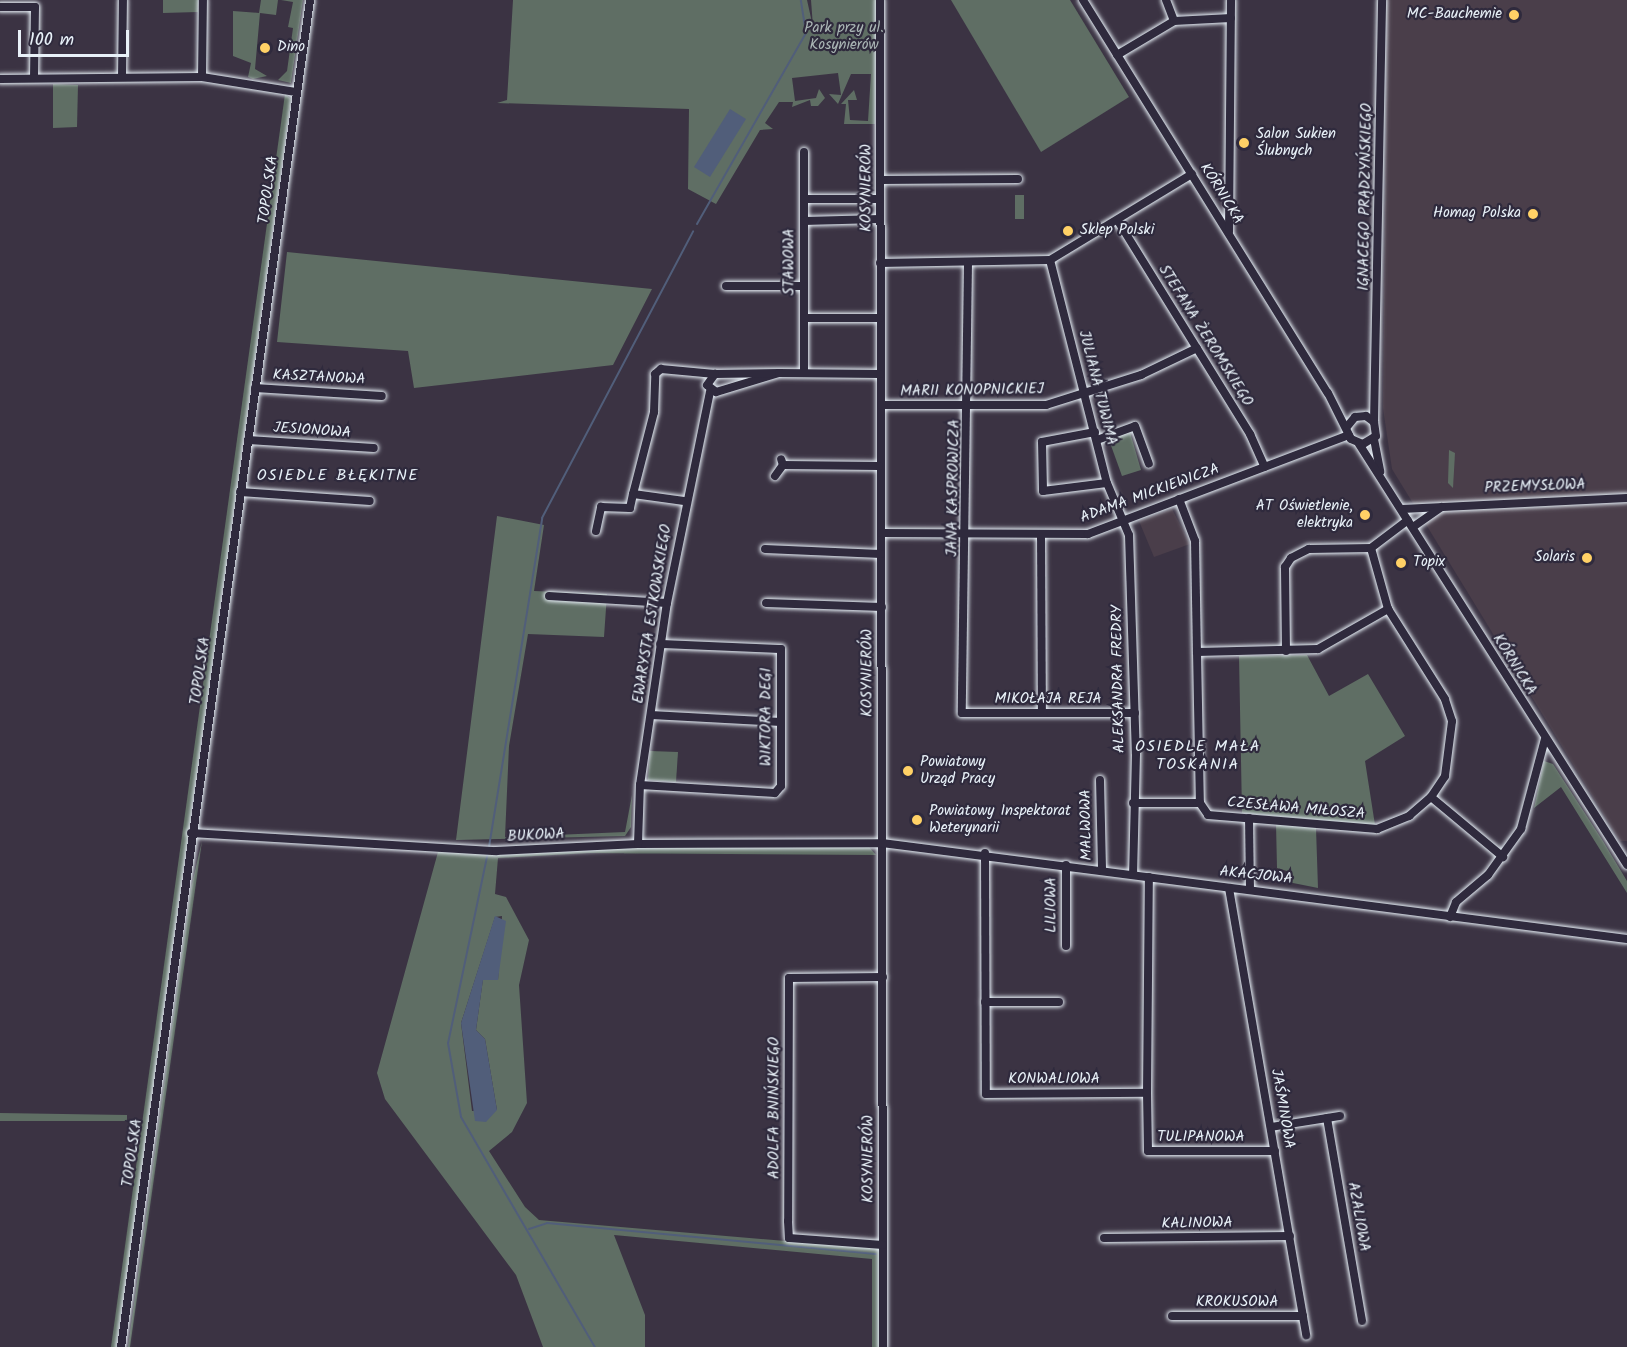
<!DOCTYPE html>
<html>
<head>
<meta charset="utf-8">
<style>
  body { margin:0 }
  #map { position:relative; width:1627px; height:1347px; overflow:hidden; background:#3b3343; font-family:Kalam,sans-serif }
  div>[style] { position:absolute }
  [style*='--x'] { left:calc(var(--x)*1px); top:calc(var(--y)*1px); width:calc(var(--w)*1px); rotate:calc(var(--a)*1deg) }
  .built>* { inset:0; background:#4a3e4a }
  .green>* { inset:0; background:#5f6e64 }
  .water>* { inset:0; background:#515e7a }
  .stream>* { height:2px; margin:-1px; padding:0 1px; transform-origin:1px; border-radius:1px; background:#515e7a }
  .roads { filter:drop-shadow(0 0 2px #e8f1f8) drop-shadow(0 0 2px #e8f1f8) }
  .minor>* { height:8px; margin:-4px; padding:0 4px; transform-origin:4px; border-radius:4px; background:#2f2a3d }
  .dots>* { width:16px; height:16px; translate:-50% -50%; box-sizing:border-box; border:3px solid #2f2a3d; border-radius:50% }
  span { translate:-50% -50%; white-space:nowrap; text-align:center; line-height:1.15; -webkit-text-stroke:4.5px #2f2a3d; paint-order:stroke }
  .poi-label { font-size:15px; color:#e8f1f8 }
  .right { translate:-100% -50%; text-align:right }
  .left { translate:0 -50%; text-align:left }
  .park-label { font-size:15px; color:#aab6b5 }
  .street-label { font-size:15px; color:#e8f1f8 }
  .neighbourhood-label { font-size:16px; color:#e8f1f8; letter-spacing:1.5px }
  .scale { position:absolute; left:18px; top:30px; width:111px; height:27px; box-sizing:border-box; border:3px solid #e8f1f8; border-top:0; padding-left:8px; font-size:18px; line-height:21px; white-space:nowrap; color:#e8f1f8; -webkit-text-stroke:4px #2f2a3d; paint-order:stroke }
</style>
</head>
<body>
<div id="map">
  <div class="built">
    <i style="clip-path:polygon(1387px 0,1627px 0,1627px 841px,1620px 841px,1392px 469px,1383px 408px)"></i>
    <i style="clip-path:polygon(1172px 509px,1190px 544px,1154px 557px,1139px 521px)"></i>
  </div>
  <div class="green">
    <i style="clip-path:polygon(163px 0,198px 0,198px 12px,163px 13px)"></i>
    <i style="clip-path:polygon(261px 0,278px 0,276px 15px,260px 13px,255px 69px,267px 76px,253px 79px,248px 77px,251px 63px,233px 56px,233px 11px,259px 13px)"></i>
    <i style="clip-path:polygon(281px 0,303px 0,291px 83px,278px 80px,287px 71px,293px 28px,288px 27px,293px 2px)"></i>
    <i style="clip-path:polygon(513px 0,807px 0,813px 27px,811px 0,876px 0,875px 124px,844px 124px,846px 104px,841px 104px,854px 90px,857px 100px,848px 100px,850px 120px,868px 121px,871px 74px,851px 74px,838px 104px,829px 94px,841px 95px,838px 73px,792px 78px,795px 101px,816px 98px,819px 89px,825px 98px,818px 106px,811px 106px,810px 100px,792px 107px,793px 102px,779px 102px,765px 123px,773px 129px,760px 130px,716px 204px,688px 189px,689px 109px,497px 103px,507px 100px)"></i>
    <i style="clip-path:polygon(951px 0,1070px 0,1129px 97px,1041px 152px)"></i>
    <i style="clip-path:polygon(53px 84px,78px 85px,77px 127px,53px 128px)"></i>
    <i style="clip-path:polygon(285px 94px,291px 99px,125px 1285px,116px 1347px,111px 1347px)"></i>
    <i style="clip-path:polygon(1015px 195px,1024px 195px,1024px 219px,1015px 219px)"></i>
    <i style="clip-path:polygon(287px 252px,652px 289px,613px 365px,414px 388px,408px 351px,277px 342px)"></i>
    <i style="clip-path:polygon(1130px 432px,1141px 470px,1122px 476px,1109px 440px)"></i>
    <i style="clip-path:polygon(1449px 450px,1455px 453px,1453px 488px,1448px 483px)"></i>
    <i style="clip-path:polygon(497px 516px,544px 525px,534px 591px,607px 594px,604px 637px,528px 634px,509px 746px,505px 837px,625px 832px,632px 795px,631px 827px,625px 836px,456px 840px)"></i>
    <i style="clip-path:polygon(1307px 655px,1329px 696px,1368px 674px,1405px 736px,1365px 761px,1375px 825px,1242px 813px,1239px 656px)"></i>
    <i style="clip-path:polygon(650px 751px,678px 752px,676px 782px,648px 780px)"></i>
    <i style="clip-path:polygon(1544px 761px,1553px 764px,1603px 841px,1627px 881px,1627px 893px,1561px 787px,1534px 808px)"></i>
    <i style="clip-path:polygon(1276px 824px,1316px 828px,1318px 888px,1288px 882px,1287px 871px,1277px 868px)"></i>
    <i style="clip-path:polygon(202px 841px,130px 1347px,128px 1347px,191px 888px)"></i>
    <i style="clip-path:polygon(evenodd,649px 847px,869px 847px,876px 855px,588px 853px,498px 858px,495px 894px,506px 897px,529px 940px,519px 985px,527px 1103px,512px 1132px,489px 1151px,525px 1207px,539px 1220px,880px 1249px,880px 1347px,872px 1347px,872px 1259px,614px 1235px,645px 1315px,645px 1347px,543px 1347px,516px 1275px,385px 1099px,377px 1073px,438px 852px,498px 855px,649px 847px,502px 916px,498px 980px,483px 979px,476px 1030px,485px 1039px,497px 1110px,472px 1111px,461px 1023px,495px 917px,502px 916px)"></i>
    <i style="clip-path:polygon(0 1113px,127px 1115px,127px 1121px,0 1121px)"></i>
  </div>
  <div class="water">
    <i style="clip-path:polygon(730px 109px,746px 119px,710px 177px,694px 167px)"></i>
    <i style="clip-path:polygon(495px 916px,506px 921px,498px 980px,483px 980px,476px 1030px,485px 1039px,497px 1110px,486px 1122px,475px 1121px,461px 1023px)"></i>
  </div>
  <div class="stream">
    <i style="--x:697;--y:224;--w:220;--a:-60.3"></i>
    <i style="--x:806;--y:33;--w:33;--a:-99"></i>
    <i style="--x:489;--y:847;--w:333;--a:-80.8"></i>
    <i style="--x:542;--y:518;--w:324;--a:-62.2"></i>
    <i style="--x:488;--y:852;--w:195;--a:101.8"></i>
    <i style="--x:448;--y:1043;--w:75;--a:80"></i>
    <i style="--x:461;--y:1117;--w:266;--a:59.8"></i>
    <i style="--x:529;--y:1229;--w:19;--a:-18"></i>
    <i style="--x:547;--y:1223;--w:330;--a:5.4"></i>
  </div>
  <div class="roads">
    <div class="minor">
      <i style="--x:880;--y:0;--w:1347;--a:89.87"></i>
      <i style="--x:1083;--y:0;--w:463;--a:58.1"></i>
      <i style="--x:1328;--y:393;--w:51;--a:63.4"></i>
      <i style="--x:1351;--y:439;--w:13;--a:23"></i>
      <i style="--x:1363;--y:444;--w:15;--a:-32"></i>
      <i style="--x:1376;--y:436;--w:14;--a:-98"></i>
      <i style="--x:1374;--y:422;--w:10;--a:-143"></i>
      <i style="--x:1366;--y:416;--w:11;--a:175"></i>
      <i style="--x:1355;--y:417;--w:13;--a:129"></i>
      <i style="--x:1166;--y:0;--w:22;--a:69"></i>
      <i style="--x:0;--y:7;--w:35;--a:0"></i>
      <i style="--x:35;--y:7;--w:71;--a:90.8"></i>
      <i style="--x:1117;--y:55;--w:66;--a:-30.8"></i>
      <i style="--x:1174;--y:21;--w:57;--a:-3"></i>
      <i style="--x:122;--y:77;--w:77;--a:-89.3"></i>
      <i style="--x:202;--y:77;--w:77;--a:-89.3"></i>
      <i style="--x:0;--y:79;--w:202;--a:-0.6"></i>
      <i style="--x:202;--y:77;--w:95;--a:9.1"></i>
      <i style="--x:804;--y:152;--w:221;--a:90"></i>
      <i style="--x:880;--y:180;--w:138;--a:-0.4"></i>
      <i style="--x:804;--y:199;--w:76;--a:0"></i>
      <i style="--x:804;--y:221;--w:76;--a:-1.5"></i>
      <i style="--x:1118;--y:221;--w:251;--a:58.2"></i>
      <i style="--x:1250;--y:434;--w:36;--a:66"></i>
      <i style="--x:1229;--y:232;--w:232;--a:-89.5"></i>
      <i style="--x:1050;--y:260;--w:230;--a:75.7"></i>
      <i style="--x:1107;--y:483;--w:56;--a:67.1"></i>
      <i style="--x:1129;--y:535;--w:219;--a:88.2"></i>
      <i style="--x:1136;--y:754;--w:120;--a:91.4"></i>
      <i style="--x:880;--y:263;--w:170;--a:-1"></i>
      <i style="--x:1050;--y:260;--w:166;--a:-31.2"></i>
      <i style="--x:968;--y:263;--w:450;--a:90.8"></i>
      <i style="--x:962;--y:713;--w:173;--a:0"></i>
      <i style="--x:726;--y:286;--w:78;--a:0"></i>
      <i style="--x:804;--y:318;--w:76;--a:0"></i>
      <i style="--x:779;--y:373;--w:66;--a:163.2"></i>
      <i style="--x:716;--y:392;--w:11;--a:-142"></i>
      <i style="--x:707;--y:385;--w:14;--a:-54"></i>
      <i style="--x:715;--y:374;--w:64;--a:-0.9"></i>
      <i style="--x:779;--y:373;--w:101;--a:0.6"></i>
      <i style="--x:255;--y:388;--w:127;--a:3.6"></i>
      <i style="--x:881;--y:405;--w:165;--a:0"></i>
      <i style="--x:1046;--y:405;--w:100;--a:-17.5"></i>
      <i style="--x:1141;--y:375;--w:62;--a:-25.7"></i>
      <i style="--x:1374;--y:422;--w:422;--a:-88.9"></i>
      <i style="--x:1095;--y:432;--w:54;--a:169.3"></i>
      <i style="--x:1042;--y:442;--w:49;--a:88.8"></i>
      <i style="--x:1043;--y:491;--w:64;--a:-7.1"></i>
      <i style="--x:1374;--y:439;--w:33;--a:79"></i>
      <i style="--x:248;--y:440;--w:126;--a:3.6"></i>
      <i style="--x:1097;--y:440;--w:40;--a:-20.2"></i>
      <i style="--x:1135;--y:426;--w:40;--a:69.8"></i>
      <i style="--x:1359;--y:444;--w:499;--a:57.5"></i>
      <i style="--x:783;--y:465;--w:96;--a:0.6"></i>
      <i style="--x:775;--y:476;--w:14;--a:-54"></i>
      <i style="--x:783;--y:465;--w:6;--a:-108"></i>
      <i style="--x:240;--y:492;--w:130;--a:4"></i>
      <i style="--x:1179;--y:499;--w:45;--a:69.1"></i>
      <i style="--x:1195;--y:541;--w:111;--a:89"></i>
      <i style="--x:1197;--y:652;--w:121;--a:-1.4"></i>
      <i style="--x:1318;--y:649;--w:81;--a:-29.7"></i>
      <i style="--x:684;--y:501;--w:51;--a:-172.2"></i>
      <i style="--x:633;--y:494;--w:85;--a:-75.6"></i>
      <i style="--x:654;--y:412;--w:38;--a:-88"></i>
      <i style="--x:655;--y:374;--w:8;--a:-40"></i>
      <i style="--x:661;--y:369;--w:54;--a:5.3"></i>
      <i style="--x:1402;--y:509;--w:225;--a:-2.8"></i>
      <i style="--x:1413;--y:527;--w:35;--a:-35"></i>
      <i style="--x:596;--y:531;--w:25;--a:-78"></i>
      <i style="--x:601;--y:507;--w:29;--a:2"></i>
      <i style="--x:630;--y:508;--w:14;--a:-78"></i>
      <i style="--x:881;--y:533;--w:207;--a:0.3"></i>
      <i style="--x:1088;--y:534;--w:279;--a:-20.8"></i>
      <i style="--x:1041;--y:534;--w:179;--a:89.7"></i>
      <i style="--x:765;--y:549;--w:116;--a:2.5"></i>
      <i style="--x:549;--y:596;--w:118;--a:3.4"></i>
      <i style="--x:766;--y:603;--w:116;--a:2"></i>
      <i style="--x:1286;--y:651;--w:84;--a:-90.7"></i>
      <i style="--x:1285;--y:567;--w:11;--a:-56"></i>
      <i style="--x:1291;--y:558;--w:20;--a:-27"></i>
      <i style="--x:1309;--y:549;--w:62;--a:-0.9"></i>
      <i style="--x:1371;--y:548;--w:46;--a:-37.1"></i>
      <i style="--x:1197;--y:652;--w:151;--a:88.9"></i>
      <i style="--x:651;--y:715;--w:130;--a:3.1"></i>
      <i style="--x:1100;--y:780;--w:90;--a:88.7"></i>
      <i style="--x:640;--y:785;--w:135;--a:3.4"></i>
      <i style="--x:775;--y:793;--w:9;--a:-49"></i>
      <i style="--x:781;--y:786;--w:137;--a:-90"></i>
      <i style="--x:781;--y:649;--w:121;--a:-177.6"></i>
      <i style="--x:1431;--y:797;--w:94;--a:39.8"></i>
      <i style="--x:1133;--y:803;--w:67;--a:0"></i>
      <i style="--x:1200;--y:803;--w:14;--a:56"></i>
      <i style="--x:1208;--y:815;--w:170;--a:4.7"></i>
      <i style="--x:1377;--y:829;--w:35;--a:-22"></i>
      <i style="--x:1409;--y:816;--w:29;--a:-41"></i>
      <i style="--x:1431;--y:797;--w:25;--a:-56"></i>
      <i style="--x:1445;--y:776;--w:55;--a:-82.7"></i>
      <i style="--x:1452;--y:721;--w:23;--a:-108"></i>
      <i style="--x:1445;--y:699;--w:107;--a:-122.3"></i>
      <i style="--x:1388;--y:609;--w:63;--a:-105.6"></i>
      <i style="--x:1249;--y:818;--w:72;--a:89.2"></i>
      <i style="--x:191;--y:833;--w:306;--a:3.4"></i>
      <i style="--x:496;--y:851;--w:142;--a:-2.8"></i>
      <i style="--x:638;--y:844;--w:244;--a:-0.2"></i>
      <i style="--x:882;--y:843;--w:751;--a:7.34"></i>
      <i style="--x:638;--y:844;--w:59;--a:-88.1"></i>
      <i style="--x:640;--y:785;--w:184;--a:-81.6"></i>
      <i style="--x:667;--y:603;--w:216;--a:-78.5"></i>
      <i style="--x:985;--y:853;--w:241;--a:89.8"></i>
      <i style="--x:986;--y:1094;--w:161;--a:-0.4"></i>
      <i style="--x:1147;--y:1093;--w:216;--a:-89.5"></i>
      <i style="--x:1229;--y:888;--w:454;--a:80.2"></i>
      <i style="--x:1450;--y:917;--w:16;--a:-68"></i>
      <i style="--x:1456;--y:902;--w:42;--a:-40.2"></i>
      <i style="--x:1488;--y:875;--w:57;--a:-54.3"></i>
      <i style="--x:1521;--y:829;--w:93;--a:-75.1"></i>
      <i style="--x:1066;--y:946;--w:81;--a:-90"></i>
      <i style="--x:883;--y:977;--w:94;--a:179.4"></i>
      <i style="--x:789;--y:978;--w:243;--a:90.2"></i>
      <i style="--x:788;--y:1221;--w:17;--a:87"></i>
      <i style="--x:789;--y:1238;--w:94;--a:4.3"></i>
      <i style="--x:985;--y:1002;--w:74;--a:0"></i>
      <i style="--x:1147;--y:1093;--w:58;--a:89"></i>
      <i style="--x:1148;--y:1151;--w:127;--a:0"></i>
      <i style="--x:1327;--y:1118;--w:206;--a:80.2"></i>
      <i style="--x:1271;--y:1127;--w:70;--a:-9.1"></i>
      <i style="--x:1104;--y:1238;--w:186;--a:-0.6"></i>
      <i style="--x:1172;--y:1316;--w:131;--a:0"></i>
      <i style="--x:121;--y:1347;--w:1360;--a:-82.01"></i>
    </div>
  </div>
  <div class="dots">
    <i style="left:1514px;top:15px;background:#ffd166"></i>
    <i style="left:265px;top:48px;background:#ffd166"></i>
    <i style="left:1244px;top:143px;background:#ffd166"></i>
    <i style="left:1533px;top:214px;background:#ffd166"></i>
    <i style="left:1068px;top:231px;background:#ffd166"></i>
    <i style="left:1365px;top:515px;background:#ffd166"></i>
    <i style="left:1587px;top:558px;background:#ffd166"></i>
    <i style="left:1401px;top:563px;background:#ffd166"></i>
    <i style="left:908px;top:771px;background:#ffd166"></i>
    <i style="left:917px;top:820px;background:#ffd166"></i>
  </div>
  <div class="poi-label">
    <span class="right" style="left:1502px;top:15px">MC-Bauchemie</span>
    <span class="left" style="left:277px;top:48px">Dino</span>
    <span class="left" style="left:1256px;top:143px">Salon Sukien<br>Ślubnych</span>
    <span class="right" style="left:1521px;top:214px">Homag Polska</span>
    <span class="left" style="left:1080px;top:231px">Sklep Polski</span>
    <span class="right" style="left:1353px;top:515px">AT Oświetlenie,<br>elektryka</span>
    <span class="right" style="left:1575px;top:558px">Solaris</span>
    <span class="left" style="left:1413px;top:563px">Topix</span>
    <span class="left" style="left:920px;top:771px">Powiatowy<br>Urząd Pracy</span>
    <span class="left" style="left:929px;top:820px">Powiatowy Inspektorat<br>Weterynarii</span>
  </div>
  <div class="park-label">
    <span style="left:844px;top:37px">Park przy ul.<br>Kosynierów</span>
  </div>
  <div class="street-label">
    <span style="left:867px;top:188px;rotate:-90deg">KOSYNIERÓW</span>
    <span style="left:269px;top:190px;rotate:-82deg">TOPOLSKA</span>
    <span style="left:1221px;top:194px;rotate:58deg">KÓRNICKA</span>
    <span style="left:1366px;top:197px;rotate:-89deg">IGNACEGO PRĄDZYŃSKIEGO</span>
    <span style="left:790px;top:262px;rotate:-90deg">STAWOWA</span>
    <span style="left:1205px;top:336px;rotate:58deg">STEFANA ŻEROMSKIEGO</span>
    <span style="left:319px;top:378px;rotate:3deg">KASZTANOWA</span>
    <span style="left:1097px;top:388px;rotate:76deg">JULIANA TUWIMA</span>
    <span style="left:972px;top:391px;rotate:-1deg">MARII KONOPNICKIEJ</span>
    <span style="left:312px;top:431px;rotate:4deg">JESIONOWA</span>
    <span style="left:1535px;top:487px;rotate:-2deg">PRZEMYSŁOWA</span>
    <span style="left:954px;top:488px;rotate:-89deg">JANA KASPROWICZA</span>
    <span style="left:1150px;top:494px;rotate:-20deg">ADAMA MICKIEWICZA</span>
    <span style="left:653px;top:614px;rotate:-81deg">EWARYSTA ESTKOWSKIEGO</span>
    <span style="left:1514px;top:665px;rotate:58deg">KÓRNICKA</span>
    <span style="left:201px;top:671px;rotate:-82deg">TOPOLSKA</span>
    <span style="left:868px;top:673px;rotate:-90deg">KOSYNIERÓW</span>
    <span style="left:1119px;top:679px;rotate:-91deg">ALEKSANDRA FREDRY</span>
    <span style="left:1048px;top:700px">MIKOŁAJA REJA</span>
    <span style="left:767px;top:717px;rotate:-90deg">WIKTORA DEGI</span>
    <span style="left:1296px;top:809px;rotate:5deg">CZESŁAWA MIŁOSZA</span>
    <span style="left:1087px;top:825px;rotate:-91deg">MALWOWA</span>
    <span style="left:536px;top:836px;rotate:-3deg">BUKOWA</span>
    <span style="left:1256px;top:876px;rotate:6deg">AKACJOWA</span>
    <span style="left:1052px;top:905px;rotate:-90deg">LILIOWA</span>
    <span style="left:1054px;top:1080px">KONWALIOWA</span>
    <span style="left:775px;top:1108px;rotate:-90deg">ADOLFA BNIŃSKIEGO</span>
    <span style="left:1282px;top:1109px;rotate:80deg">JAŚMINOWA</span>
    <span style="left:1201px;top:1138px">TULIPANOWA</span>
    <span style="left:133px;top:1153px;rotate:-82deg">TOPOLSKA</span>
    <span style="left:869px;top:1159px;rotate:-90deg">KOSYNIERÓW</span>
    <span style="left:1358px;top:1217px;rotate:80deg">AZALIOWA</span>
    <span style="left:1197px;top:1224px;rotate:-1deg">KALINOWA</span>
    <span style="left:1237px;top:1303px">KROKUSOWA</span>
  </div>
  <div class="neighbourhood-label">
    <span style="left:338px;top:476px">OSIEDLE BŁĘKITNE</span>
    <span style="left:1198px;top:756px">OSIEDLE MAŁA<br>TOSKANIA</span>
  </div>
  <div class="scale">100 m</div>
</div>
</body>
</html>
